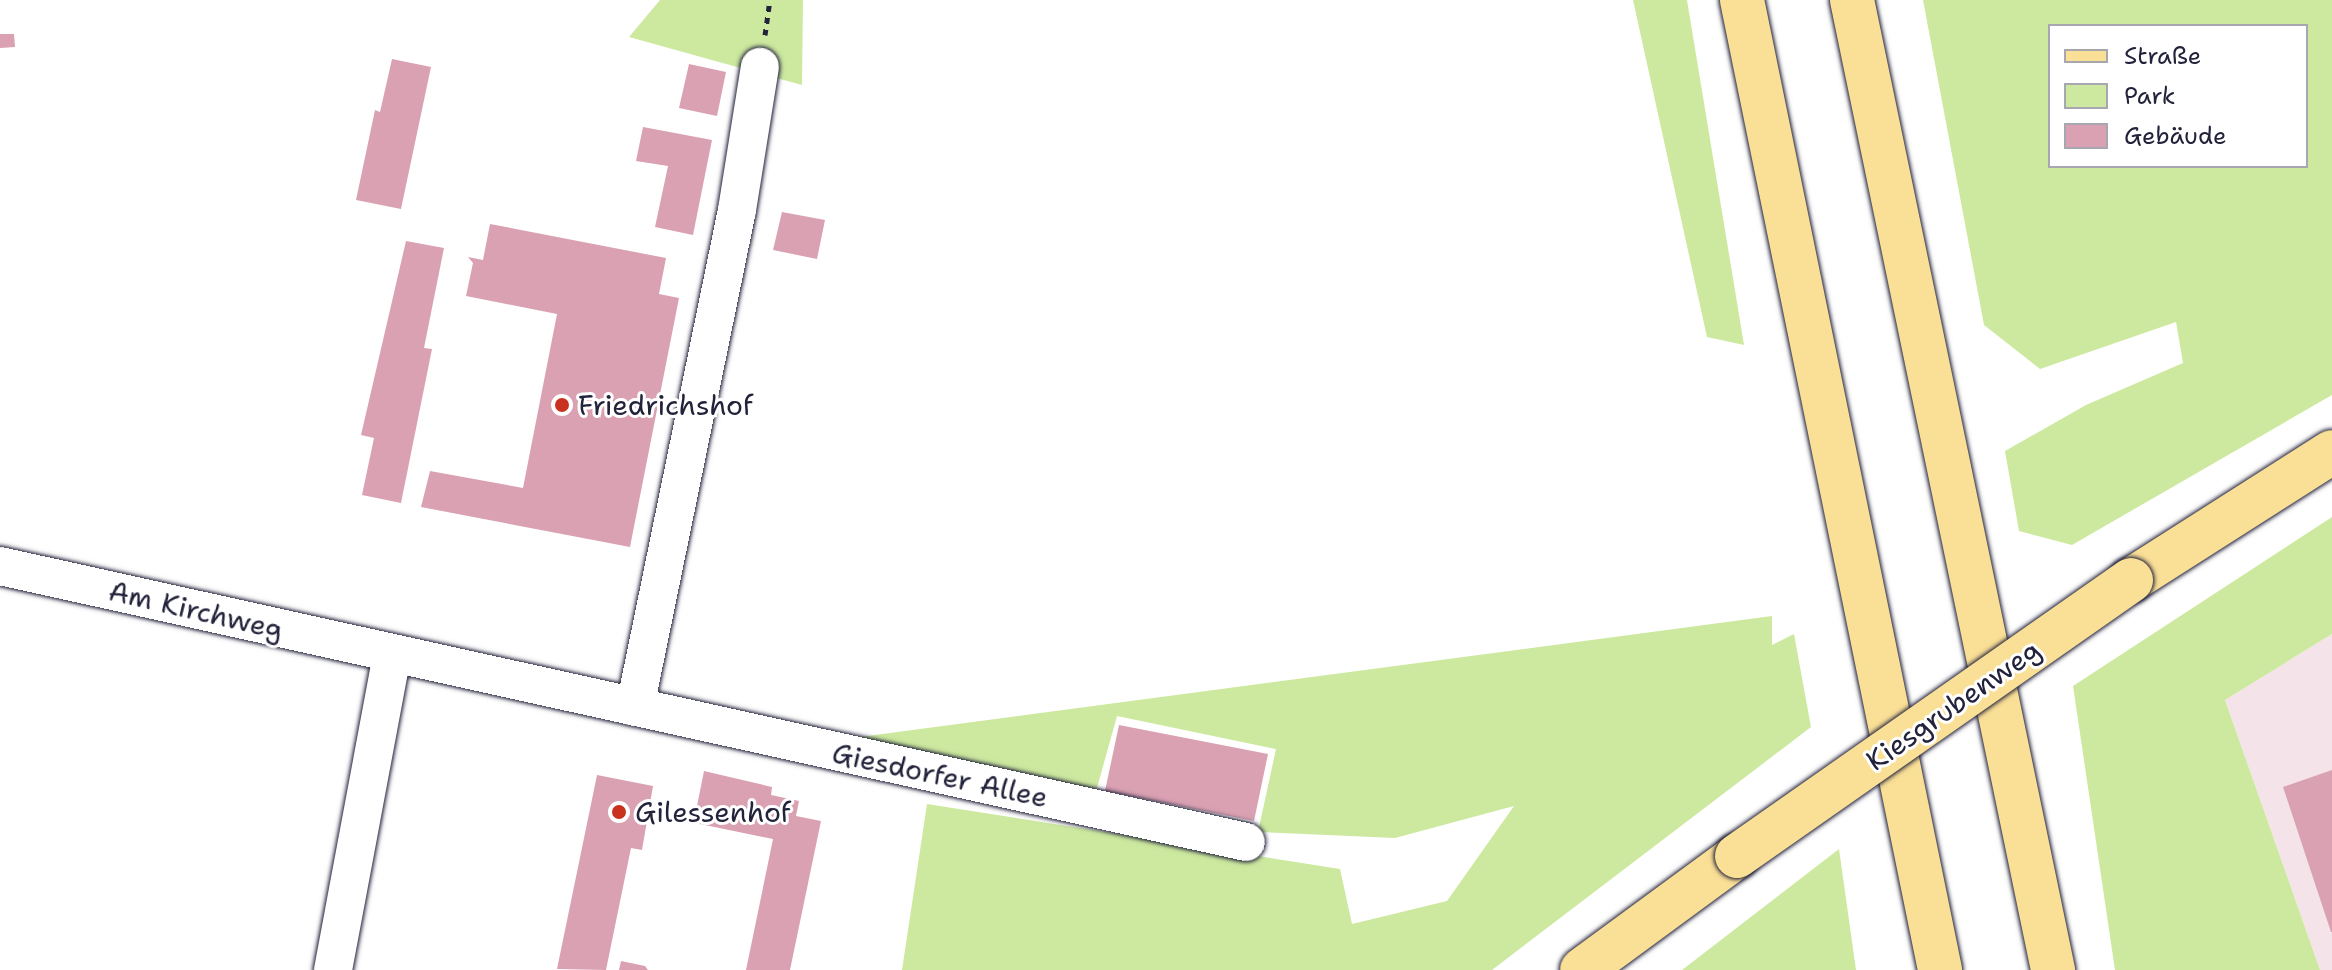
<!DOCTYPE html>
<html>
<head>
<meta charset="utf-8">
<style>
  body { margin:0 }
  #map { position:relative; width:2332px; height:970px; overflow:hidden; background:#fff; font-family:"Shantell Sans",sans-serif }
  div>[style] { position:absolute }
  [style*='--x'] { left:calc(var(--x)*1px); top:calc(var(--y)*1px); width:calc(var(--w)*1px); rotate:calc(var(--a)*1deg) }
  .built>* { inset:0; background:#f4e3e8 }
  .green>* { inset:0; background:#cde99f }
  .building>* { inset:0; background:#daa1b3 }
  .path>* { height:5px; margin-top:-2.5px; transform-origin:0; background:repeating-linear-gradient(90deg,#22223b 0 6px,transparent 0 12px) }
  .roads { filter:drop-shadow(0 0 2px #22223b) drop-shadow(0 0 2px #22223b) }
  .minor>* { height:38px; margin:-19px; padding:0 19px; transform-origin:19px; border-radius:19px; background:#fff }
  .major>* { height:44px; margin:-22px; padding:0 22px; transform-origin:22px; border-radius:22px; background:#fadf96 }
  .highway>* { height:44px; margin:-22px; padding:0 22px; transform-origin:22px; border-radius:22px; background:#fadf96 }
  .bridges { filter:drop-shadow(0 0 2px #22223b) drop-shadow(0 0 2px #22223b) }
  .major-bridge>* { height:44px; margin:-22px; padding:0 22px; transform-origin:22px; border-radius:22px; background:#fadf96 }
  .dots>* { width:22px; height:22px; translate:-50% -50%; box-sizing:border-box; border:4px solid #fff; border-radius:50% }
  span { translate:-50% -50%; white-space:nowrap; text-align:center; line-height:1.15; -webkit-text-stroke:6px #fff; paint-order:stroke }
  .poi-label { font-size:28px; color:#22223b }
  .left { translate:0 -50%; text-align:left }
  .street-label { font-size:28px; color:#22223b }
  .legend { position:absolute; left:2048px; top:24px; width:260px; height:144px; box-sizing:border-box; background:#fff; border:2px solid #a7a7b1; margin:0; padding:10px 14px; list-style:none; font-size:24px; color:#22223b }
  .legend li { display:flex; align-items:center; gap:16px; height:40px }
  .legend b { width:40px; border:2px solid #a7a7b1 }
</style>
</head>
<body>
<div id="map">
  <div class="built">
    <i style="clip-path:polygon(2332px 634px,2332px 970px,2320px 970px,2225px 700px)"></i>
  </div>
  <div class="green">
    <i style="clip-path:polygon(660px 0,803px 0,802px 85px,629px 37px)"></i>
    <i style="clip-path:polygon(1633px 0,1687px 0,1744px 345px,1707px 337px)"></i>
    <i style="clip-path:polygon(evenodd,1923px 0,2332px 0,2332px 395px,2072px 545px,2019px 531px,2005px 451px,2086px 405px,2183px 363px,2176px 322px,2040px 369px,1984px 325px,1923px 0,2050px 26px,2306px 26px,2306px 166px,2050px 166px,2050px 26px)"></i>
    <i style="clip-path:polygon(2332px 517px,2332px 634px,2225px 700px,2320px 970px,2115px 970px,2073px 686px)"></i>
    <i style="clip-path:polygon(1772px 616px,1772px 645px,1794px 634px,1811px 727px,1492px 970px,902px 970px,927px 804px,1340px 869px,1352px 924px,1447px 901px,1514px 806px,1395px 838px,1258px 832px,1276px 749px,1117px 716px,1092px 806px,792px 746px)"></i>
    <i style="clip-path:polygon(1839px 849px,1856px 970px,1682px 970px)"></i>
  </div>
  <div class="building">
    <i style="clip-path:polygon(0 34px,14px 34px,15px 47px,0 48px)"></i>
    <i style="clip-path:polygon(392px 59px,431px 67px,401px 209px,356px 200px,375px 110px,380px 112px)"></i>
    <i style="clip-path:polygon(689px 64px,726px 72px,717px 116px,679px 108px)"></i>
    <i style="clip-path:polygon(643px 127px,712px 140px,693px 235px,655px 227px,668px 166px,636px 161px)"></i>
    <i style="clip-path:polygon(782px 212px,825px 220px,817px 259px,773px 250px)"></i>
    <i style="clip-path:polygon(490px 224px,666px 258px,659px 294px,679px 298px,630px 547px,421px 507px,430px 471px,523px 488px,557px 314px,466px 296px,473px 263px,468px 257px,483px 260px)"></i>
    <i style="clip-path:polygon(406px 241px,444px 248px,424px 348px,432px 349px,401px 503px,362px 495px,374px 438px,361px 435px)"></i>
    <i style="clip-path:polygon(1119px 725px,1268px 754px,1254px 821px,1105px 791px)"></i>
    <i style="clip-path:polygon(2332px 770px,2332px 932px,2331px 932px,2283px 787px)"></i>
    <i style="clip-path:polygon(704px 771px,772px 787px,771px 795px,799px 801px,796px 816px,821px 821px,790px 970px,746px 970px,773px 839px,700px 824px,695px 816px)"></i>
    <i style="clip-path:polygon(597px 775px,653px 786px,642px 850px,631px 848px,606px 970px,557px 969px)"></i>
    <i style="clip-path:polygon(621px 961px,645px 966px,648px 970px,619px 970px)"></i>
  </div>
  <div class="path">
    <i style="--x:765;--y:35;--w:35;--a:-82"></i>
  </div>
  <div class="roads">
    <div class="minor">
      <i style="--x:0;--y:566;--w:1276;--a:12.49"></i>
      <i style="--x:635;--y:707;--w:507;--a:-78.4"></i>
      <i style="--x:737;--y:210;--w:145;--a:-80.9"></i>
      <i style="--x:333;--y:970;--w:320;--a:-79.4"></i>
    </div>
    <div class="major">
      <i style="--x:2131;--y:580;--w:238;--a:-32.5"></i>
      <i style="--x:1582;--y:970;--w:192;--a:-36.3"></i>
    </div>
    <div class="highway">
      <i style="--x:1742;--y:0;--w:990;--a:78.46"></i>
      <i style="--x:1852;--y:0;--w:991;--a:78.29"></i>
    </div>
  </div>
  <div class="bridges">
    <div class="major-bridge">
      <i style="--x:1737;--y:856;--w:481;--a:-35"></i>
    </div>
  </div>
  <div class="dots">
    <i style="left:562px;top:405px;background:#c8321e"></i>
    <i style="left:619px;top:812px;background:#c8321e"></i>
  </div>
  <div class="poi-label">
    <span class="left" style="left:578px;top:405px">Friedrichshof</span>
    <span class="left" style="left:635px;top:812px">Gilessenhof</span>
  </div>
  <div class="street-label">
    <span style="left:196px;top:610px;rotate:13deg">Am Kirchweg</span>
    <span style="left:1953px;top:705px;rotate:-35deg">Kiesgrubenweg</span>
    <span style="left:940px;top:775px;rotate:12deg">Giesdorfer Allee</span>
  </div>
  <ul class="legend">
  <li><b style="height:10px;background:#fadf96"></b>Straße</li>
  <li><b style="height:22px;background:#cde99f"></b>Park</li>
  <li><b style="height:22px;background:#daa1b3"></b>Gebäude</li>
  </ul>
</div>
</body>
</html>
